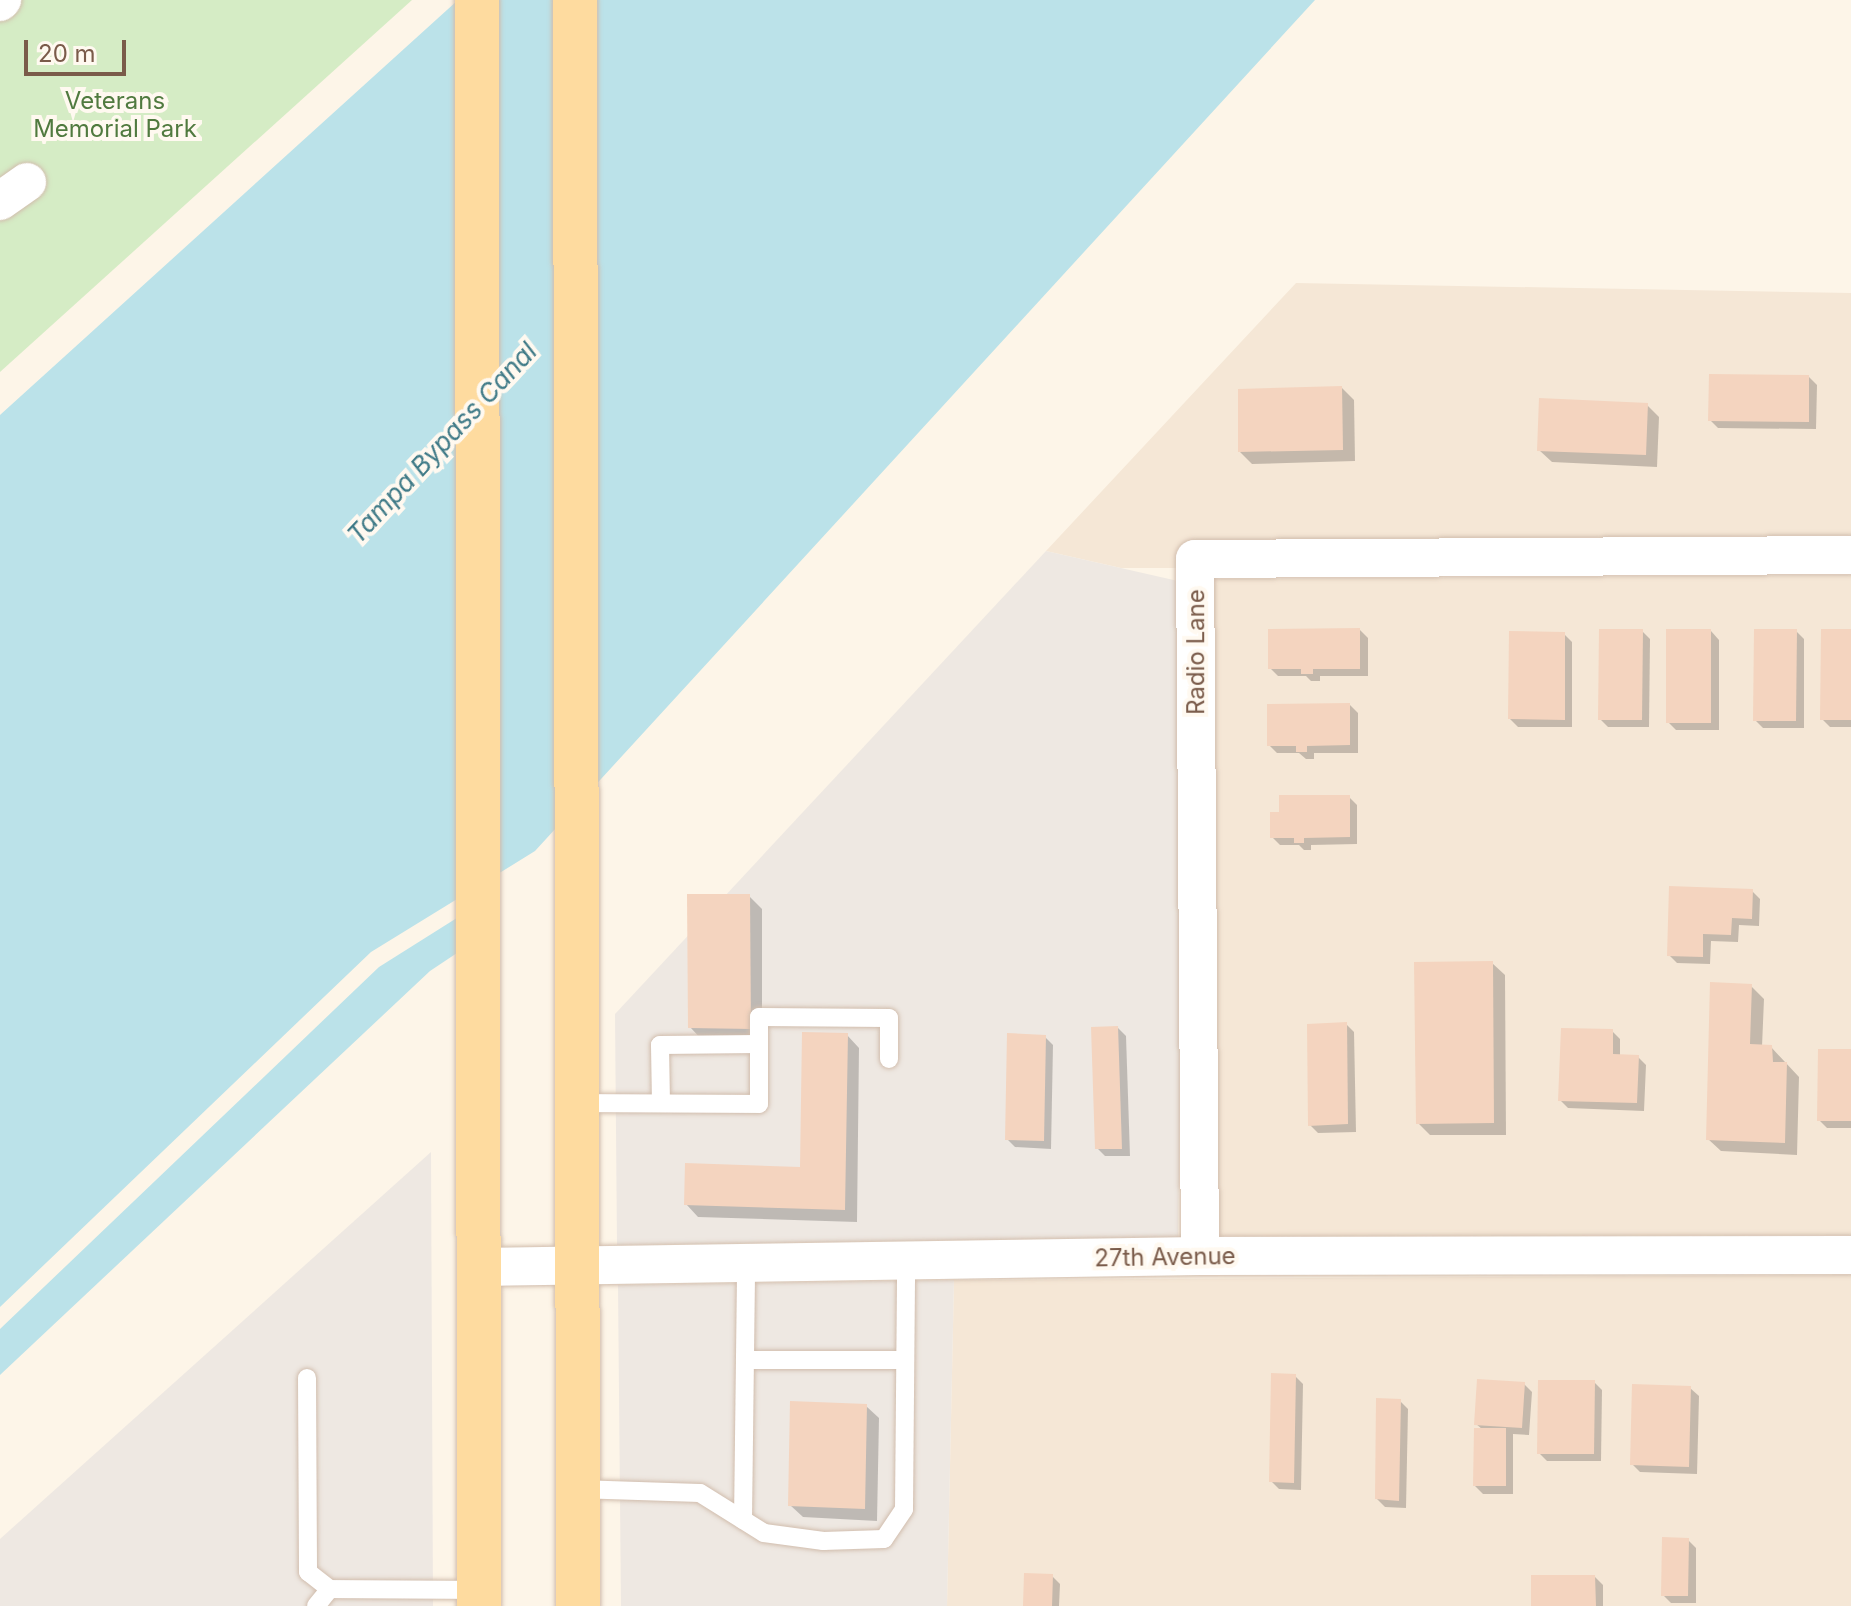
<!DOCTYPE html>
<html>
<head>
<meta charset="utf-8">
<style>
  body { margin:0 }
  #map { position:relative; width:1851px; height:1606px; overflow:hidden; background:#fdf5e8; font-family:Inter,sans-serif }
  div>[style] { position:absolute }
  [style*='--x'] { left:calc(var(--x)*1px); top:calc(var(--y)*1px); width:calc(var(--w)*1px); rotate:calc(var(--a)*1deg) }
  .residential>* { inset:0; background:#f5e7d6 }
  .industrial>* { inset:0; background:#eee8e2 }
  .green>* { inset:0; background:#d5ecc5 }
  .water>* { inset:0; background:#bbe2e9 }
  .shadow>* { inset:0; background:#0003 }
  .building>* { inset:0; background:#f4d4bf }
  .roads { filter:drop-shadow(0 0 2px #d1bdad) drop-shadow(0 0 2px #d1bdad) }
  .lane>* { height:18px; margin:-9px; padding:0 9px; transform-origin:9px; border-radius:9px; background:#fff }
  .street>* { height:38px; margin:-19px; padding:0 19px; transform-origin:19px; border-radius:19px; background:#fff }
  .primary>* { height:44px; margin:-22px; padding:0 22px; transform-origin:22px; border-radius:22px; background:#fedb9f }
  span { translate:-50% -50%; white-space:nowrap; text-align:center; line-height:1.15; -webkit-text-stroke:8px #fff9f0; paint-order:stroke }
  .park-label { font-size:24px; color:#507a3f }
  .street-label { font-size:24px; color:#7a5b4a }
  .water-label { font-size:26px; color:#3f7a87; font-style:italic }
  .scale { position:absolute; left:24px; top:40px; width:102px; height:36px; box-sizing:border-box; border:4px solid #7a5b4a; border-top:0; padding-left:10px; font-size:24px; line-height:28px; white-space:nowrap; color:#7a5b4a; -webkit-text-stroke:6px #fff9f0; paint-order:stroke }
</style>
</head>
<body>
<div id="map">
  <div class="residential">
    <i style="clip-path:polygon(1296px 283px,1851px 293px,1851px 535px,1195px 540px,1178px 559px,1178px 568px,1121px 568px,1046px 551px)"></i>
    <i style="clip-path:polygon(1851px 575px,1851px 1235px,1218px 1236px,1213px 579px)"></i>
    <i style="clip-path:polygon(1851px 1275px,1851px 1606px,947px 1606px,954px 1280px)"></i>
  </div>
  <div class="industrial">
    <i style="clip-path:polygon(1046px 551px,1178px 581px,1181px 1044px,1178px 1237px,617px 1245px,615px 1014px)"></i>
    <i style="clip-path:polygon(431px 1152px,433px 1606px,0 1606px,0 1539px)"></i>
    <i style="clip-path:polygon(954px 1280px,947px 1606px,621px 1606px,618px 1285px)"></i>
  </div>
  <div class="green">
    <i style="clip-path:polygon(0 0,412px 0,0 372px)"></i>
  </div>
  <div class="water">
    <i style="clip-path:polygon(458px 0,1315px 0,535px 851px,371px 952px,0 1307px,0 415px)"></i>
    <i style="clip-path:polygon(460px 916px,460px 951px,430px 971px,0 1375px,0 1329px,379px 967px)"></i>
  </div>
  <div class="shadow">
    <i style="clip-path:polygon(1809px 377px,1817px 385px,1816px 429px,1718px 428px,1710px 420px)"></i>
    <i style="clip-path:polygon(1342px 388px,1354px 400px,1355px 461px,1252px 464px,1240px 452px)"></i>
    <i style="clip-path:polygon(1647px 405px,1659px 417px,1657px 467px,1552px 462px,1539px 450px)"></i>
    <i style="clip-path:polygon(1360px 630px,1368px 638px,1368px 676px,1320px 676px,1320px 681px,1311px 681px,1306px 676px,1278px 676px,1270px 668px)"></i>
    <i style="clip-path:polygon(1642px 631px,1650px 639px,1649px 727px,1608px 727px,1600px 719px)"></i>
    <i style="clip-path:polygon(1711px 631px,1719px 640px,1719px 730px,1676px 730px,1668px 722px)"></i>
    <i style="clip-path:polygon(1796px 631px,1804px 639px,1804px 728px,1763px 728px,1755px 720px)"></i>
    <i style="clip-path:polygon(1851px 631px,1851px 727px,1830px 727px,1822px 719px)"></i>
    <i style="clip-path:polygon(1564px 634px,1572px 642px,1572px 727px,1518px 727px,1510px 719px)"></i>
    <i style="clip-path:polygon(1350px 705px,1358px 713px,1358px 753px,1314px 753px,1314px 759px,1306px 759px,1299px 753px,1277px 753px,1269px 745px)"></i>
    <i style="clip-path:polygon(1349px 797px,1357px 805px,1357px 844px,1311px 845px,1311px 850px,1304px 850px,1299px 845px,1280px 845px,1272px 837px)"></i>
    <i style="clip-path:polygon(1752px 891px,1760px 899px,1759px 926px,1739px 925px,1738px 942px,1711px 941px,1710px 964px,1677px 963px,1669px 955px)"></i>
    <i style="clip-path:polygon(749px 896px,762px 909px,762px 1040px,702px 1040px,690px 1027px)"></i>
    <i style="clip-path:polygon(1492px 963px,1505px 975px,1506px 1135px,1430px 1135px,1418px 1123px)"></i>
    <i style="clip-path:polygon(1751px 986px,1764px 999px,1762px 1047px,1771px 1047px,1799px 1077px,1797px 1155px,1721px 1151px,1708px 1139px)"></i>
    <i style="clip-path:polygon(1346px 1024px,1354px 1032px,1356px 1132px,1318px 1133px,1310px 1125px)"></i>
    <i style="clip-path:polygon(1118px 1028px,1126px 1036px,1130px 1156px,1105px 1156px,1097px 1148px)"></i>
    <i style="clip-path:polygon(1612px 1031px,1620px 1039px,1620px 1056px,1638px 1057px,1646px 1065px,1644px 1111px,1568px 1108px,1560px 1100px)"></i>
    <i style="clip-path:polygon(847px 1035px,859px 1048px,857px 1222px,698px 1217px,686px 1204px,802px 1169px)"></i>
    <i style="clip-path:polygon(1045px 1037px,1053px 1045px,1051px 1149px,1015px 1147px,1007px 1139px)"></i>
    <i style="clip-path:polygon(1851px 1051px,1851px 1128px,1827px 1128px,1819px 1120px)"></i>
    <i style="clip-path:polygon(1295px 1376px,1303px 1384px,1301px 1490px,1279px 1489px,1271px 1481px)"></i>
    <i style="clip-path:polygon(1594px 1382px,1602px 1390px,1601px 1461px,1547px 1461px,1539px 1453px)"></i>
    <i style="clip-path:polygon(1524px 1384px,1532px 1392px,1529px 1435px,1513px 1434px,1513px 1494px,1483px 1494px,1475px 1486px,1482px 1429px,1476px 1424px)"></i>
    <i style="clip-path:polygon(1690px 1388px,1699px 1396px,1697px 1474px,1640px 1472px,1632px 1464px)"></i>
    <i style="clip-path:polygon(1400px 1401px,1408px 1409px,1406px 1508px,1385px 1507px,1377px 1499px)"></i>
    <i style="clip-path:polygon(866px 1406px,879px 1418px,877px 1521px,803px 1517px,790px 1505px)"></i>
    <i style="clip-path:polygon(1688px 1540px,1696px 1548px,1696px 1603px,1671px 1603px,1663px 1595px)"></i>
    <i style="clip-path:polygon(1052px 1576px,1060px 1584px,1059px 1606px,1025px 1606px)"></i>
    <i style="clip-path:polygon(1595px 1577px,1603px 1585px,1603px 1606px,1533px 1606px)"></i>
  </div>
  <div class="building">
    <i style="clip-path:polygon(1709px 374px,1809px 375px,1809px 422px,1708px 421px)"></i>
    <i style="clip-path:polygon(1342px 386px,1343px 450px,1238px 452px,1238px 389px)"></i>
    <i style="clip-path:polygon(1539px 398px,1648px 403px,1646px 455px,1537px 451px)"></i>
    <i style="clip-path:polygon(1360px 628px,1360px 669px,1313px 669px,1313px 674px,1301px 674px,1301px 669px,1268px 669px,1268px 629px)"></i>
    <i style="clip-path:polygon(1599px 629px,1643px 629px,1642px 720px,1598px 720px)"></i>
    <i style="clip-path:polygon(1666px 629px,1711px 629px,1711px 723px,1666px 723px)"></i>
    <i style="clip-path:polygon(1754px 629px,1797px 629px,1796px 721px,1753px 721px)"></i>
    <i style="clip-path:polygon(1821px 629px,1851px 629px,1851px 720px,1820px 720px)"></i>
    <i style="clip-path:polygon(1509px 631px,1565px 632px,1565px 720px,1508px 719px)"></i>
    <i style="clip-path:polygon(1350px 703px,1350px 745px,1307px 746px,1307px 752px,1296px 752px,1296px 746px,1267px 746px,1267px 704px)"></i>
    <i style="clip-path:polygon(1279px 795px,1350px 795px,1350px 837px,1304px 838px,1304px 843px,1294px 843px,1294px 838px,1270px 838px,1270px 812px,1279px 812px)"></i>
    <i style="clip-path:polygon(1669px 886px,1753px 889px,1752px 919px,1732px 918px,1731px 935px,1703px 934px,1703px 957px,1667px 956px)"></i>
    <i style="clip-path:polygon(687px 894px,750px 894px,751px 1029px,688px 1028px)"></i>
    <i style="clip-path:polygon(1493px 961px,1494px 1123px,1416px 1124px,1414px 962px)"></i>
    <i style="clip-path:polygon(1710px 982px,1752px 984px,1750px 1044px,1772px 1045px,1773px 1062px,1787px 1062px,1785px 1143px,1706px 1140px)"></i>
    <i style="clip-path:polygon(1347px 1022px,1348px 1124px,1308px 1126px,1307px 1024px)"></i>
    <i style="clip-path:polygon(1118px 1026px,1122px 1149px,1095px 1149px,1091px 1027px)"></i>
    <i style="clip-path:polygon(1561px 1028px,1613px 1029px,1613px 1054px,1639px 1055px,1637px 1103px,1558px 1101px)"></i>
    <i style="clip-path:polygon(802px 1032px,848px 1033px,845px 1210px,684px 1205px,685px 1163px,800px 1167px)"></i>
    <i style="clip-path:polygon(1007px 1033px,1046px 1035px,1044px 1141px,1005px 1140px)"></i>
    <i style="clip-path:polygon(1818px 1049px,1851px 1049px,1851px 1121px,1817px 1121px)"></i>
    <i style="clip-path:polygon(1271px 1373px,1296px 1374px,1294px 1483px,1269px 1482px)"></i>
    <i style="clip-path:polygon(1477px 1379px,1525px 1382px,1522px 1428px,1474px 1425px)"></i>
    <i style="clip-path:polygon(1538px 1380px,1595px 1380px,1594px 1454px,1537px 1454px)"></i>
    <i style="clip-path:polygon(1632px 1384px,1691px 1386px,1689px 1467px,1630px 1465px)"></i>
    <i style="clip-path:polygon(1376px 1398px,1401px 1399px,1399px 1501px,1375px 1499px)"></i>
    <i style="clip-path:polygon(790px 1401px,867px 1404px,865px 1509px,788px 1506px)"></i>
    <i style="clip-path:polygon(1474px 1428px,1506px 1428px,1506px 1486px,1473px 1486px)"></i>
    <i style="clip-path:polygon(1662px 1537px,1689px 1538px,1688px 1596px,1661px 1596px)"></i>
    <i style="clip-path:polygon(1024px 1573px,1053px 1574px,1052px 1606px,1023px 1606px)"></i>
    <i style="clip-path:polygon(1531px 1575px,1595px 1575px,1596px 1606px,1531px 1606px)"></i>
  </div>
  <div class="roads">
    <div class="lane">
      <i style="--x:576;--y:1103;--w:183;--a:0.3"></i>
      <i style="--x:759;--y:1104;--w:87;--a:-90"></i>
      <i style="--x:759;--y:1017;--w:130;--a:0.4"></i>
      <i style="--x:889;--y:1018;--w:41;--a:90"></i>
      <i style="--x:661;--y:1103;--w:58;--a:-91"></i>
      <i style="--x:660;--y:1045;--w:99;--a:-0.6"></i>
      <i style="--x:745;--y:1360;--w:160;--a:0"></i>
      <i style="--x:307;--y:1378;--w:194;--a:89.7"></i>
      <i style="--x:308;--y:1572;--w:28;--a:38"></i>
      <i style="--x:577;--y:1489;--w:123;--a:1.9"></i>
      <i style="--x:700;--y:1493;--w:75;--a:32"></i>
      <i style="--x:764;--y:1533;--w:60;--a:7.7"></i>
      <i style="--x:823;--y:1541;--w:61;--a:-1.9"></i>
      <i style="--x:884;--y:1539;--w:36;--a:-56"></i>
      <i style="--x:904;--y:1509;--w:248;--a:-89.5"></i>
      <i style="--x:743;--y:1520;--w:257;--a:-89.3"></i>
      <i style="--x:316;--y:1606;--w:22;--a:-51"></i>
      <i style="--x:330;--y:1589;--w:149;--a:0.4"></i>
    </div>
    <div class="street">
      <i style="--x:0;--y:2;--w:3;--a:-45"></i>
      <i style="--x:0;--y:201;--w:33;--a:-35"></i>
      <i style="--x:1200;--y:1256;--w:697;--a:-90.41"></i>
      <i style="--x:1195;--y:559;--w:656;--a:-0.35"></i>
      <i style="--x:478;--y:1267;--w:722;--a:-0.87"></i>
      <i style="--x:1200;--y:1256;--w:651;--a:-0.09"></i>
    </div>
    <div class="primary">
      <i style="--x:477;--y:0;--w:1606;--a:89.93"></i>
      <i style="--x:575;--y:0;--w:1606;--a:89.89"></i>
    </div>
  </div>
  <div class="park-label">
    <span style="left:115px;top:115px">Veterans<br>Memorial Park</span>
  </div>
  <div class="street-label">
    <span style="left:1196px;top:652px;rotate:-90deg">Radio Lane</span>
    <span style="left:1165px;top:1257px;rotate:-1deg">27th Avenue</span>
  </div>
  <div class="water-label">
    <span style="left:442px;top:443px;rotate:-47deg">Tampa Bypass Canal</span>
  </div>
  <div class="scale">20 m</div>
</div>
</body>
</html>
